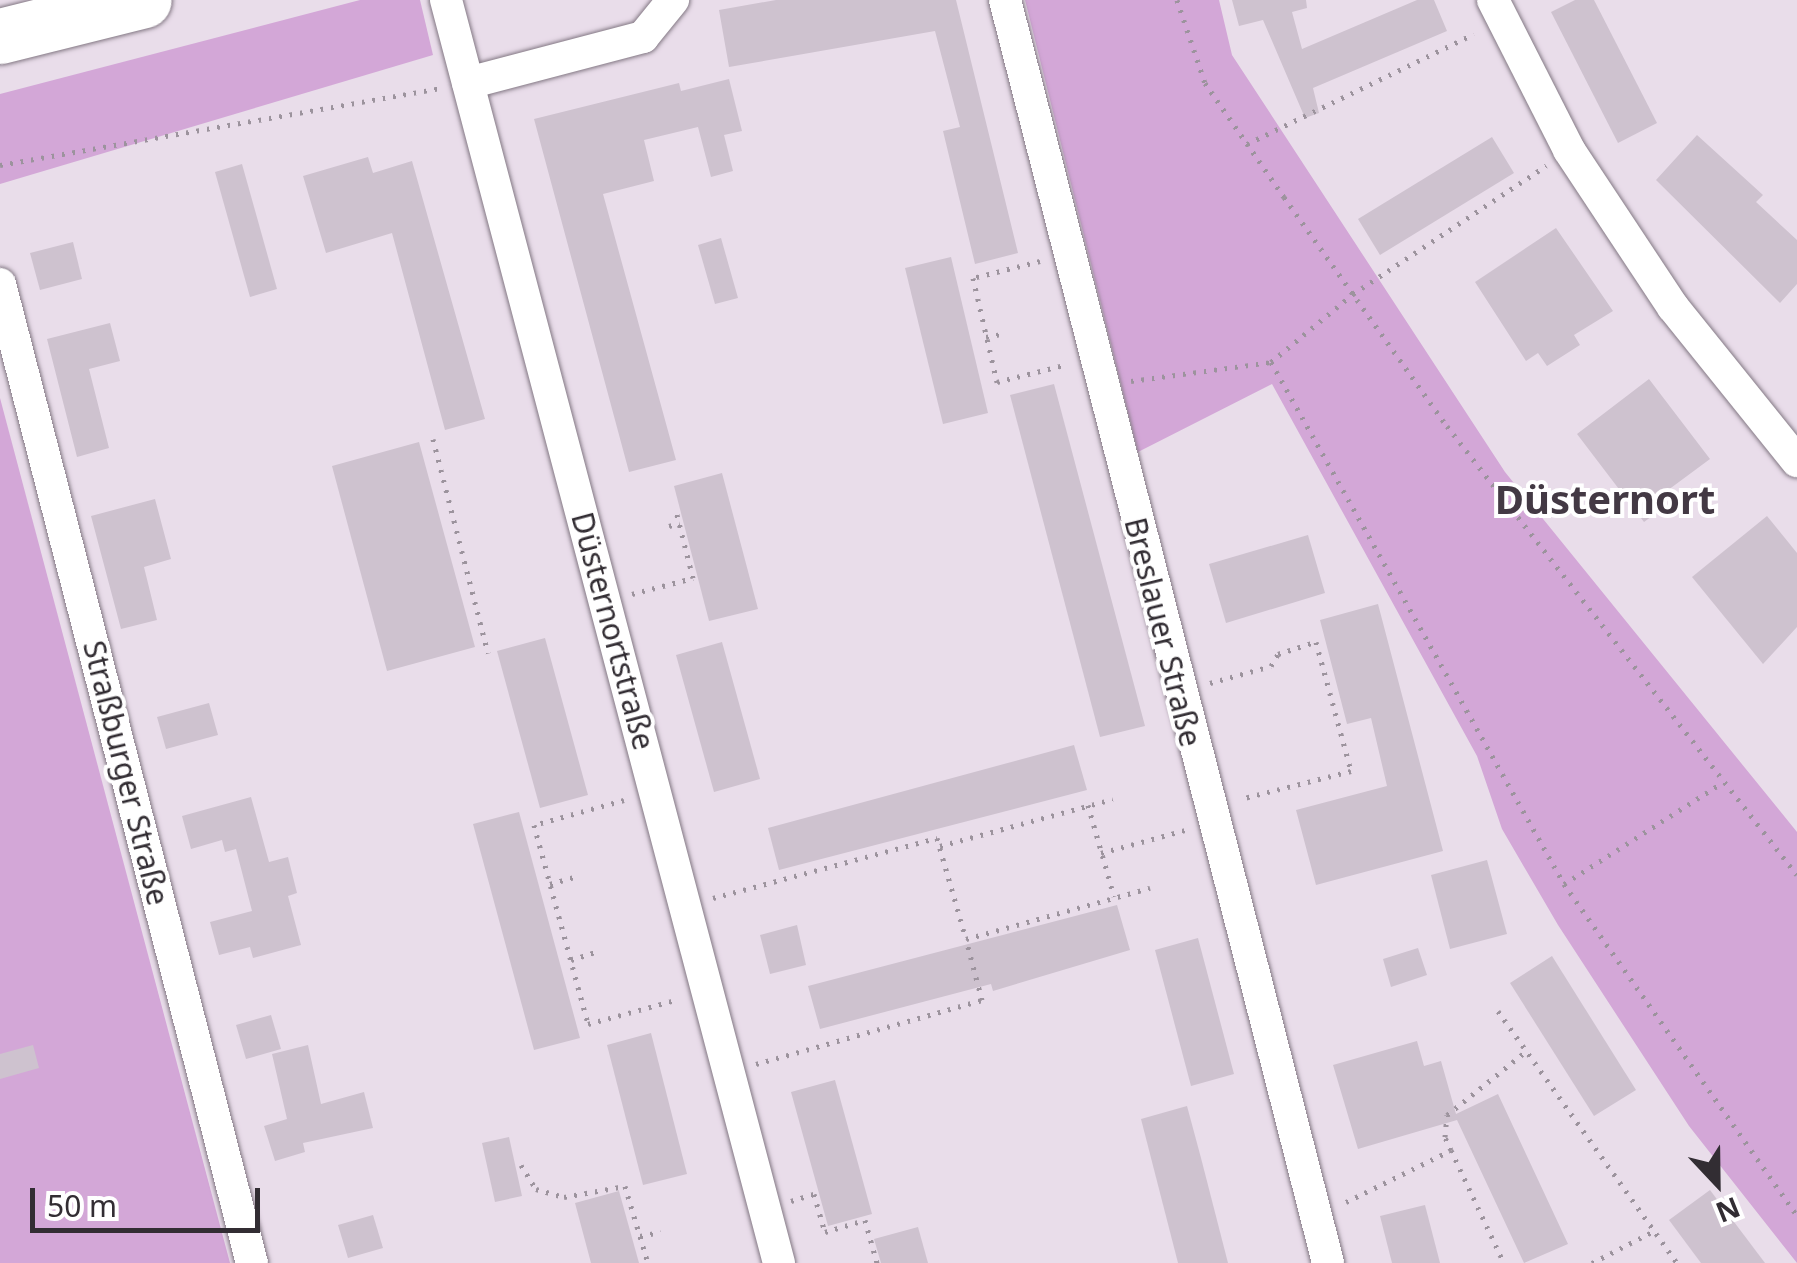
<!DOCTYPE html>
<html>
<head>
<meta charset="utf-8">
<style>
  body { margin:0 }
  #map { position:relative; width:1797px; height:1263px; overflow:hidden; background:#e9ddea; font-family:"Noto Sans",sans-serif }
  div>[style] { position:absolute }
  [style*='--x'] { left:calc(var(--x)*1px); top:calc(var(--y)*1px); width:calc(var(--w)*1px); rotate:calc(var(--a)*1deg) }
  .green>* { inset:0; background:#d3a7d7 }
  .building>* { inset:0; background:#cec2cf }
  .path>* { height:5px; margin-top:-2.5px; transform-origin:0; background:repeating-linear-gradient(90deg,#9c939d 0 2.5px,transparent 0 10.5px) }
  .roads { filter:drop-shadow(0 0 2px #837884) drop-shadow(0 0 2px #837884) }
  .minor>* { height:32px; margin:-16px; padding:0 16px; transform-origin:16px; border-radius:16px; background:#fff }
  .motorway>* { height:55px; margin:-27.5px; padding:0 27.5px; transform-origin:27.5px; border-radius:27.5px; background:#fff }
  span { translate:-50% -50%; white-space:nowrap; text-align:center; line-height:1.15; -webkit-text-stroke:8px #fff; paint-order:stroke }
  .street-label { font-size:30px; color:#322d33 }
  .district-label { font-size:40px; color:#433944; font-weight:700 }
  .north { position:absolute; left:1667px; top:1133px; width:100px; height:100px; -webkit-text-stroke:8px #fff; paint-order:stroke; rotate:158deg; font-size:28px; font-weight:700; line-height:40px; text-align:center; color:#322d33 }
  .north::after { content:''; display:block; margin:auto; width:35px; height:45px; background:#322d33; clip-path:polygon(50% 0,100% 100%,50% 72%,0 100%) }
  .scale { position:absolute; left:30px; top:1188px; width:230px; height:45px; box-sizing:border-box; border:5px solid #322d33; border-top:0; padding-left:12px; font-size:30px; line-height:35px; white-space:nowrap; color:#322d33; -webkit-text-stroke:8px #fff; paint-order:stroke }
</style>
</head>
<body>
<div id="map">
  <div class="green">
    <i style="clip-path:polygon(360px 0,420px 0,433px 55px,0 184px,0 94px)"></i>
    <i style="clip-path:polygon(1025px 0,1219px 0,1232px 55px,1505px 472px,1797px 832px,1797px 1263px,1689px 1126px,1558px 925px,1502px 829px,1477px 756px,1272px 384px,1138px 452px)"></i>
    <i style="clip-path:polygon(0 398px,230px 1263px,0 1263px)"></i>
  </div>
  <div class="building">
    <i style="clip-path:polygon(776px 0,956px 0,1018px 253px,975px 264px,943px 131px,960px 127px,935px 31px,729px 67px,719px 10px)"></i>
    <i style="clip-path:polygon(1232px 0,1306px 0,1307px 8px,1292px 12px,1302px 49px,1417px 0,1434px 0,1447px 31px,1313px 88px,1319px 113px,1305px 118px,1263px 20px,1239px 26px)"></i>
    <i style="clip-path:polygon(1575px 0,1594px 0,1657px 123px,1618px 143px,1551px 12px)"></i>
    <i style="clip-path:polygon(729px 79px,742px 131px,724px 135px,733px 171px,711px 177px,698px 127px,644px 140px,654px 181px,603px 194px,676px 460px,629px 472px,534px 119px,679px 83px,681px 91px)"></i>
    <i style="clip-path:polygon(1697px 135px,1763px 195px,1756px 202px,1797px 240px,1797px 284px,1780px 303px,1656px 180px)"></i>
    <i style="clip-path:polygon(1492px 137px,1514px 173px,1380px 255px,1358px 219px)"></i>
    <i style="clip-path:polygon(368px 157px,373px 173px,412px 161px,485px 419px,445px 430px,392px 233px,326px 253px,303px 176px)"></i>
    <i style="clip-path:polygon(242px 164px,277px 289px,250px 297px,215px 172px)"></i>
    <i style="clip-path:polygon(1556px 228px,1613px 311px,1574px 335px,1580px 345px,1547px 366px,1538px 353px,1526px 361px,1475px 282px)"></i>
    <i style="clip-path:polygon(721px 238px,738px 298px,715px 304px,698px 245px)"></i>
    <i style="clip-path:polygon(73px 242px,82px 279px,40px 290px,30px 253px)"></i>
    <i style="clip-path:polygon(951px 257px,988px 413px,943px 424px,905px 268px)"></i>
    <i style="clip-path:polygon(110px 323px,120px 361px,89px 369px,109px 448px,77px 457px,47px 339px)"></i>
    <i style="clip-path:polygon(1649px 379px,1710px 459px,1660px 496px,1667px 505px,1644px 522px,1577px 434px)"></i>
    <i style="clip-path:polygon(1054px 384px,1145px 726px,1100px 737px,1010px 395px)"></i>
    <i style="clip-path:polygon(419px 442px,475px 647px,387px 671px,332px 466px)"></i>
    <i style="clip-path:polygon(722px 473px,758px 609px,709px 621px,674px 486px)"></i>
    <i style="clip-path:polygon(155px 499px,171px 559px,144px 567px,157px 620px,121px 629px,91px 516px)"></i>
    <i style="clip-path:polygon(1767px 516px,1797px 553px,1797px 627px,1763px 664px,1692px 577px)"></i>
    <i style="clip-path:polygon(1308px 535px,1325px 593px,1226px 623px,1209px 564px)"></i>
    <i style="clip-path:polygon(1378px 604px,1443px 851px,1316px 885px,1296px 810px,1387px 786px,1371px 718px,1347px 724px,1320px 620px)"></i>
    <i style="clip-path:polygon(545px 638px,588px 795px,540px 808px,497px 651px)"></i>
    <i style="clip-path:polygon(722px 642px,760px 779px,714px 792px,676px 655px)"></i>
    <i style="clip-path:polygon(209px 703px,218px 735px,166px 749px,157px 717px)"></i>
    <i style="clip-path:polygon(1074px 745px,1087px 790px,779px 870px,768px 828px)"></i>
    <i style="clip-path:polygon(251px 797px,269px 862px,288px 857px,297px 893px,288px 896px,301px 945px,253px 958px,250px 947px,219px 955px,210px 922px,252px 911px,236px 849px,225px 852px,222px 840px,191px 849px,182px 816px)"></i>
    <i style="clip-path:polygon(519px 812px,580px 1038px,534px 1050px,473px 824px)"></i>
    <i style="clip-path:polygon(1487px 860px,1507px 934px,1450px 949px,1431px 875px)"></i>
    <i style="clip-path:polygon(1117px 905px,1130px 950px,993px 991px,991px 984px,820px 1029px,808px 986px)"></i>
    <i style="clip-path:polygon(797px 925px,806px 965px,770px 974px,760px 935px)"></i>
    <i style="clip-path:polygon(1198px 938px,1234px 1074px,1191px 1086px,1155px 950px)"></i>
    <i style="clip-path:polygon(1418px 948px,1427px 975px,1391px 987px,1383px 959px)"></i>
    <i style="clip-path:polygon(1552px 956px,1636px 1090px,1594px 1116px,1510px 983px)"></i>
    <i style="clip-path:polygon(271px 1015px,281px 1049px,246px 1059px,236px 1025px)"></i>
    <i style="clip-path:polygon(651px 1033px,687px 1174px,643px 1185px,607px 1045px)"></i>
    <i style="clip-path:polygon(1417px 1041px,1424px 1066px,1441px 1061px,1456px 1114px,1498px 1094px,1568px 1244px,1524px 1263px,1457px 1120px,1358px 1149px,1333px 1065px)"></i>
    <i style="clip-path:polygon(33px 1045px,39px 1068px,0 1079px,0 1054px)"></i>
    <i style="clip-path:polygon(308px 1045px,321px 1104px,364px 1092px,373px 1128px,303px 1143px,305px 1152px,275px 1161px,264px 1126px,287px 1119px,272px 1054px)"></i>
    <i style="clip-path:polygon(835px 1080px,872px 1214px,828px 1226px,791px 1092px)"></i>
    <i style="clip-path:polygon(1187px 1106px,1201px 1158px,1228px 1263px,1178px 1263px,1141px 1119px)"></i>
    <i style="clip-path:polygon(509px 1137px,522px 1196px,495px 1202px,482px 1143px)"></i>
    <i style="clip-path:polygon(1710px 1190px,1765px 1263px,1701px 1263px,1695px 1255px,1669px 1220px)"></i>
    <i style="clip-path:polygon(619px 1191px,639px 1263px,591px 1263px,575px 1203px)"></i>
    <i style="clip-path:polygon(1425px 1205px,1440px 1263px,1392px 1263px,1380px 1216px)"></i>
    <i style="clip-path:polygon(373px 1215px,383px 1248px,348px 1258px,338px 1225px)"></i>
    <i style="clip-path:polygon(918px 1227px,928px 1263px,881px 1263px,874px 1239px)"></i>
  </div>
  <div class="path">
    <i style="--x:1177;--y:0;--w:88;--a:71.4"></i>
    <i style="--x:1205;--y:83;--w:139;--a:55.3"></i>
    <i style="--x:1284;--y:197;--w:281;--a:54.6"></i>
    <i style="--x:1447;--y:426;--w:569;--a:52.06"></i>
    <i style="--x:1247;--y:144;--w:252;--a:-25.9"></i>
    <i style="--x:0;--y:165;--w:447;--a:-9.9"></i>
    <i style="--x:1040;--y:261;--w:69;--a:165.8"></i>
    <i style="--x:973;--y:278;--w:107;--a:77"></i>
    <i style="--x:997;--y:382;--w:73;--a:-14.2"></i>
    <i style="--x:986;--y:337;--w:15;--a:-11"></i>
    <i style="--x:1271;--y:362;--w:599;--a:60.69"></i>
    <i style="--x:1564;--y:884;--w:406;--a:54.9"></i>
    <i style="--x:1131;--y:381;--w:141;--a:-7.7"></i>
    <i style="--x:1271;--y:362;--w:107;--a:-39.7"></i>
    <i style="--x:1353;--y:294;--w:232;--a:-33.6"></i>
    <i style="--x:433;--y:439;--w:221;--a:75.6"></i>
    <i style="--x:669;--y:526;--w:11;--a:-15"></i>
    <i style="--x:632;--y:594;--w:63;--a:-14.7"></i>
    <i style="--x:693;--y:578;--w:69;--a:-104.2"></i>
    <i style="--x:1210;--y:683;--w:63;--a:-15.6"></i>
    <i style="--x:1271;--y:666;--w:14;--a:-60"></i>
    <i style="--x:1278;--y:654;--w:40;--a:-18"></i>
    <i style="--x:1316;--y:642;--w:134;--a:74.8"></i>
    <i style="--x:1351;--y:771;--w:114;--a:165.8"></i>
    <i style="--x:624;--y:800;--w:93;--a:164.5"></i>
    <i style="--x:534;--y:825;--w:206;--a:74.8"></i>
    <i style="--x:588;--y:1024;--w:94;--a:-15.4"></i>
    <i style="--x:1088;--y:805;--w:95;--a:74.1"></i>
    <i style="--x:940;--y:846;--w:179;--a:-15.2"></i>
    <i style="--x:1101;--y:853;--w:87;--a:-15.3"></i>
    <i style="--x:550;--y:884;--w:29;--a:-16"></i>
    <i style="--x:1564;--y:884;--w:188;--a:-32.6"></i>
    <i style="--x:713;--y:898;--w:232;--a:-15"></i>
    <i style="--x:937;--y:838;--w:105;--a:74"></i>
    <i style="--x:571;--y:960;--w:26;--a:-18"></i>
    <i style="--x:1498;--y:1011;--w:309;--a:54.6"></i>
    <i style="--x:756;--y:1064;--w:235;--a:-15.8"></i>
    <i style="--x:982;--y:1000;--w:63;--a:-104.7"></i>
    <i style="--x:966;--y:939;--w:191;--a:-15.5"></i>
    <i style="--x:1451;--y:1150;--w:125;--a:64.9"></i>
    <i style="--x:521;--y:1165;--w:28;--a:58"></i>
    <i style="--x:536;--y:1189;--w:29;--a:16"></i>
    <i style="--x:564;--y:1197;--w:62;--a:-10.2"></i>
    <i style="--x:625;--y:1186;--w:80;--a:73.4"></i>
    <i style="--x:791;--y:1201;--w:24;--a:-17"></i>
    <i style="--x:814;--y:1194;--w:40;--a:74"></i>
    <i style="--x:825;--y:1232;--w:42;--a:-16.7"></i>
    <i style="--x:865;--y:1220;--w:45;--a:74.4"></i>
    <i style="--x:1346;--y:1202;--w:117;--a:-26.3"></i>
    <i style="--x:1451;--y:1150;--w:14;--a:-115"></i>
    <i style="--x:1445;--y:1137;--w:22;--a:-85"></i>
    <i style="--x:1447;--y:1115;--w:100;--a:-38.9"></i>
    <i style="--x:640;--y:1236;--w:21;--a:-11"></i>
    <i style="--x:1592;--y:1263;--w:70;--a:-27.3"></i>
  </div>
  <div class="roads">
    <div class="minor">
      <i style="--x:446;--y:0;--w:1306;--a:75.23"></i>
      <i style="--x:1005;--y:0;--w:1304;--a:75.65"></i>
      <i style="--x:1493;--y:0;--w:168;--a:63.1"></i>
      <i style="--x:1569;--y:150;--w:188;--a:56.5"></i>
      <i style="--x:1673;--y:307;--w:198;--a:51.2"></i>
      <i style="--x:468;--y:83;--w:181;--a:-14.7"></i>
      <i style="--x:643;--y:37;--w:48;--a:-51"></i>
      <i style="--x:0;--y:284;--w:1011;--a:75.57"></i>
    </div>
    <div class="motorway">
      <i style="--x:0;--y:36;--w:148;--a:-14"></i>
    </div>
  </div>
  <div class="street-label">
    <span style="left:613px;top:631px;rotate:75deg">Düsternortstraße</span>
    <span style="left:1163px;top:632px;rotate:76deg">Breslauer Straße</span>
    <span style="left:126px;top:773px;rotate:76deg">Straßburger Straße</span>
  </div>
  <div class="district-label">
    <span style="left:1605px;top:499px">Düsternort</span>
  </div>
  <div class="north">N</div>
  <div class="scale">50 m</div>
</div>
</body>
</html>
